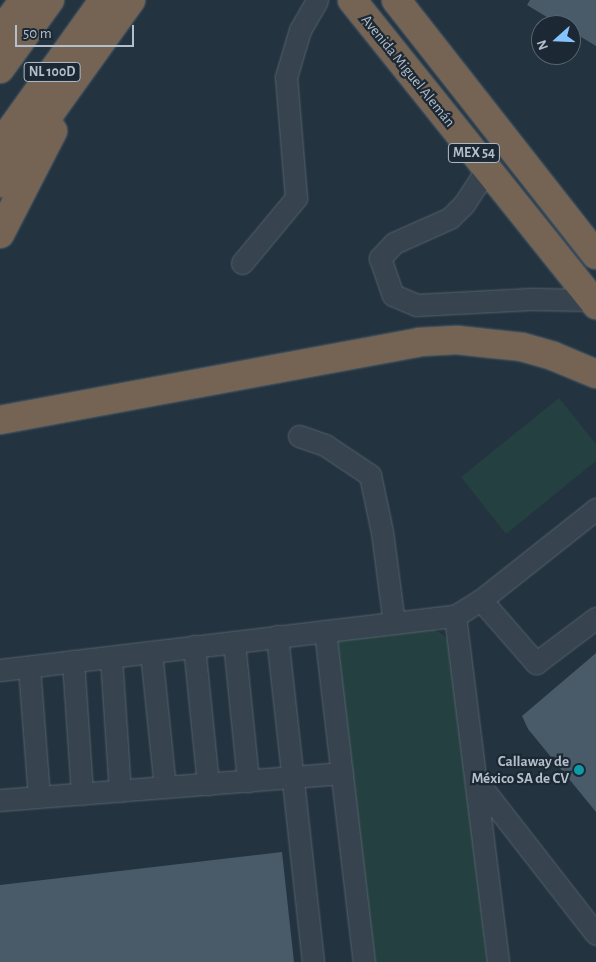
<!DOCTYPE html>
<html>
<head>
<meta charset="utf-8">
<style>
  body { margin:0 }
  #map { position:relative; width:596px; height:962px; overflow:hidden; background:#23333f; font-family:"Alegreya Sans",sans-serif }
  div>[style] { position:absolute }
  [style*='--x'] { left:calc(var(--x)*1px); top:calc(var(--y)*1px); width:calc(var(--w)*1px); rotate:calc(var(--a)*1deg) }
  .green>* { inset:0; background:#254040 }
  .building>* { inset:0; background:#495a68 }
  .roads { filter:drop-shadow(0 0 1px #55626d) drop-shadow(0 0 1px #55626d) }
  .minor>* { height:21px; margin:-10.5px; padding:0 10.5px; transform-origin:10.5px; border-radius:10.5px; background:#37444f }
  .highway>* { height:28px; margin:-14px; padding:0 14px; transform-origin:14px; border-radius:14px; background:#756454 }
  .dots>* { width:14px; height:14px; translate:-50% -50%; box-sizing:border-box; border:2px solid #1c2934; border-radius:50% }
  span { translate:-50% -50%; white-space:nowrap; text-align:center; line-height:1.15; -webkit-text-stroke:4.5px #1c2934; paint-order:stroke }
  .shield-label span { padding:1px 4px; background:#1c2934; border:1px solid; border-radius:4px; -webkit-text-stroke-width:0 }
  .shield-label { font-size:14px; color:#b3bfca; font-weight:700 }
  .street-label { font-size:15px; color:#b3bfca }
  .poi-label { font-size:15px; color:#b3bfca; font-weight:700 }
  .right { translate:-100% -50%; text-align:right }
  .north { position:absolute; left:531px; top:15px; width:50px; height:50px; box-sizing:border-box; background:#1c2934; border:1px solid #586570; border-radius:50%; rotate:250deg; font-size:14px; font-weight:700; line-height:20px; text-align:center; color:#b3bfca }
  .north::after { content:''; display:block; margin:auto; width:18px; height:22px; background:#86c2fc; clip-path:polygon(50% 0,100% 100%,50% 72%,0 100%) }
  .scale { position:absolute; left:15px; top:25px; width:119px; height:22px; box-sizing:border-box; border:2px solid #b3bfca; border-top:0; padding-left:6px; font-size:15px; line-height:18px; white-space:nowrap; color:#b3bfca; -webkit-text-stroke:4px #1c2934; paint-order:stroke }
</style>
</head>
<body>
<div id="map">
  <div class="green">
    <i style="clip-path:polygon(559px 398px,596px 444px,596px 461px,506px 534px,461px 477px)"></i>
    <i style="clip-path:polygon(427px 626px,444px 635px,452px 648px,487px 962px,372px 962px,335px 649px,339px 639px)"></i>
  </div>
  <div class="building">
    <i style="clip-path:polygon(530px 0,596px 0,596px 46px,571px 31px,571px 25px,560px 25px,527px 5px)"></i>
    <i style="clip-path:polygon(596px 653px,596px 812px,528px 729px,522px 716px)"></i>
    <i style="clip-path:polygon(282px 852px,294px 962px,0 962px,0 885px)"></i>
  </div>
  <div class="roads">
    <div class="minor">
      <i style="--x:487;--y:169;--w:42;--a:123.3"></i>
      <i style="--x:464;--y:204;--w:20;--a:135"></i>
      <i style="--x:450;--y:218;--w:61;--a:155.9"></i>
      <i style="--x:394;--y:243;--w:21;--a:133"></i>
      <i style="--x:380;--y:258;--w:39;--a:71"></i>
      <i style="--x:393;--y:295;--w:25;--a:23"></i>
      <i style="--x:416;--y:305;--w:115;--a:-3"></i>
      <i style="--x:531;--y:299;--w:61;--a:0.9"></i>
      <i style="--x:242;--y:263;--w:85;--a:-50.3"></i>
      <i style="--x:296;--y:198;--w:121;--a:-94.7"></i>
      <i style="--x:286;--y:77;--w:49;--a:-73.4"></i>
      <i style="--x:300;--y:30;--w:34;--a:-60"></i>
      <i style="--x:299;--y:436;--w:28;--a:19"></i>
      <i style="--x:325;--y:445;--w:54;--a:33.7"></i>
      <i style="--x:370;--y:475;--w:58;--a:78.1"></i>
      <i style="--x:382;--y:532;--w:92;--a:82.5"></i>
      <i style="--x:481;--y:600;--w:84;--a:48.9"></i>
      <i style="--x:536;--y:663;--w:75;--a:-36.9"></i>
      <i style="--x:455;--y:616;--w:349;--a:82.9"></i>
      <i style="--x:325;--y:631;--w:333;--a:83.3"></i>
      <i style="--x:277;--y:636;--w:328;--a:83.7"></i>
      <i style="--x:234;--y:642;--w:140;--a:84.2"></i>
      <i style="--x:194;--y:646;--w:139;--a:84.2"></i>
      <i style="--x:151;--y:652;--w:136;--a:84.1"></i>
      <i style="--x:111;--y:657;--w:134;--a:86.2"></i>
      <i style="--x:73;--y:661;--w:133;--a:86.1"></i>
      <i style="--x:29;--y:667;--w:130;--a:85.6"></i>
      <i style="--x:0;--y:670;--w:458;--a:-6.8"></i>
      <i style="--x:455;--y:616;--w:31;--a:-32"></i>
      <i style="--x:481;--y:600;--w:147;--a:-38.4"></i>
      <i style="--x:476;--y:780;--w:195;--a:52.1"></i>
      <i style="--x:0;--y:800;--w:343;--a:-4.5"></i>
    </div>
    <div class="highway">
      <i style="--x:352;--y:0;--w:391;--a:51.3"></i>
      <i style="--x:396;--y:0;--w:324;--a:51.9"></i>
      <i style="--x:0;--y:33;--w:41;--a:-54"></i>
      <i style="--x:0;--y:69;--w:85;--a:-54.1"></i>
      <i style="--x:0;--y:145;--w:178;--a:-54.4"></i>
      <i style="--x:0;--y:183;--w:225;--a:-54.4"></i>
      <i style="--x:0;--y:234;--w:116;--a:-62.8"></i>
      <i style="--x:0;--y:420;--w:426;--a:-10.5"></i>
      <i style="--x:419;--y:342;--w:38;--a:-3"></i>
      <i style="--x:457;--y:340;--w:65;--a:6.1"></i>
      <i style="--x:522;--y:347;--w:32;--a:16"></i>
      <i style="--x:553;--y:356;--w:47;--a:22.7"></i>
    </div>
  </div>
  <div class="dots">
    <i style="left:579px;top:770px;background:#0f9aa8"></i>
  </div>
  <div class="shield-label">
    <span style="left:52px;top:72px">NL 100D</span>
    <span style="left:474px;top:153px">MEX 54</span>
  </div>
  <div class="street-label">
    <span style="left:408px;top:71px;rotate:51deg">Avenida Miguel Alemán</span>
  </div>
  <div class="poi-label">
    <span class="right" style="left:569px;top:770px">Callaway de<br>México SA de CV</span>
  </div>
  <div class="north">N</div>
  <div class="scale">50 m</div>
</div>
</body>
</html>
